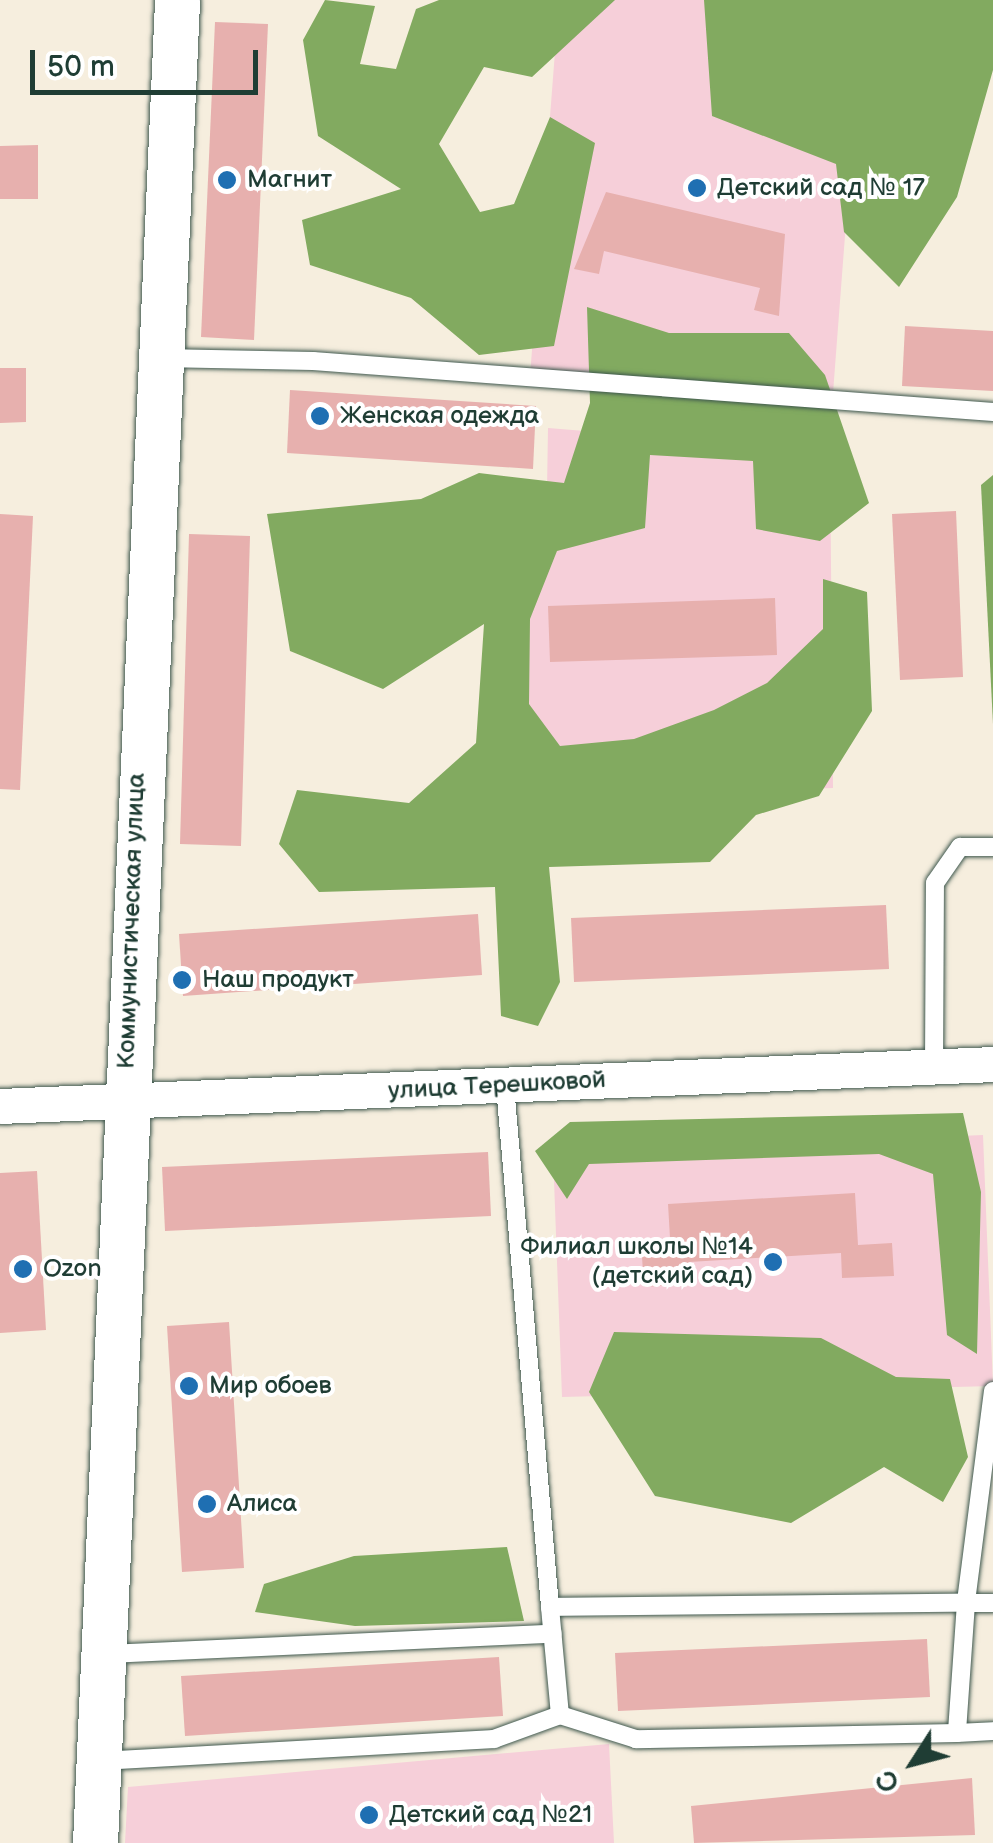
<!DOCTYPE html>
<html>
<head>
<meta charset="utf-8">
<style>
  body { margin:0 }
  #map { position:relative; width:993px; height:1843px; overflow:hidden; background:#f6eede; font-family:"Balsamiq Sans",sans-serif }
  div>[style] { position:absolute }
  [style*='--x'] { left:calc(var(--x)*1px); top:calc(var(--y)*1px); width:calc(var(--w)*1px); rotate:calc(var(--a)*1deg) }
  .built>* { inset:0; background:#f6cfd9 }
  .forest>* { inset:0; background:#82aa60 }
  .building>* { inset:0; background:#e7b0ae }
  .roads { filter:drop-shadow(0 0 2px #3f584e) drop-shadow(0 0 2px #3f584e) }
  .service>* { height:18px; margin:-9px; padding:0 9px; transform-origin:9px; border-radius:9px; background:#fff }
  .minor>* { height:35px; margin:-17.5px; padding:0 17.5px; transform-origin:17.5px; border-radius:17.5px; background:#fff }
  .tertiary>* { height:45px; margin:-22.5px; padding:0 22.5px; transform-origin:22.5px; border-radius:22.5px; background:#fff }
  .dots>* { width:28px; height:28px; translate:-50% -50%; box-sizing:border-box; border:5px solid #fff; border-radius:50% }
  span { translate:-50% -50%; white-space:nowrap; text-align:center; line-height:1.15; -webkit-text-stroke:8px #fff; paint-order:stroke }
  .poi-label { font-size:25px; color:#1f3d34 }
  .left { translate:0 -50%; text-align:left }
  .right { translate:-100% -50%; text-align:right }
  .street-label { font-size:25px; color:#1f3d34 }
  .north { position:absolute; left:863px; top:1713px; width:100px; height:100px; -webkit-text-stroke:8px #fff; paint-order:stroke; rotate:234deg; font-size:28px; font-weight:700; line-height:40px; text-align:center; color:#1f3d34 }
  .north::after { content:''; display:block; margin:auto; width:35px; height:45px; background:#1f3d34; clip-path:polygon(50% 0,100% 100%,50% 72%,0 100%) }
  .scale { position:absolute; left:30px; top:50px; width:228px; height:45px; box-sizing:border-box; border:5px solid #1f3d34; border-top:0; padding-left:12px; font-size:30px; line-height:35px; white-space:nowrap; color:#1f3d34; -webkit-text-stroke:8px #fff; paint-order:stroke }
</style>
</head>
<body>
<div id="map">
  <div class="built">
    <i style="clip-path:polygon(559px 0,863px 0,832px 406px,530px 376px)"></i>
    <i style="clip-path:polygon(548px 428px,830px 451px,833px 788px,520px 798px,521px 492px,547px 489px)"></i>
    <i style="clip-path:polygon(983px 1135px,993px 1386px,562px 1397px,553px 1153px)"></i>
    <i style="clip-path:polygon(609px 1744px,614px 1843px,125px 1843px,128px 1787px)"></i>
  </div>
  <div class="forest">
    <i style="clip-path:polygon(325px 0,375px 6px,360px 64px,396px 69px,416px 9px,439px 0,615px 0,532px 77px,484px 67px,439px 144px,480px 212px,514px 204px,550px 117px,595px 143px,554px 346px,479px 355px,411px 298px,310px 265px,302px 220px,401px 189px,318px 136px,303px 40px)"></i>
    <i style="clip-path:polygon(704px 0,993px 0,993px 70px,957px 197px,899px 287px,844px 232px,836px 164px,712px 116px)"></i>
    <i style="clip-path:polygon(587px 307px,669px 333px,789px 333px,825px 375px,869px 503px,820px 541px,756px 529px,753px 461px,650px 455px,645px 528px,557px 551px,530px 619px,529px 704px,560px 746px,634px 739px,714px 710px,767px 683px,823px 629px,823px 579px,867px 592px,872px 711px,819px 796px,756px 815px,710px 862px,549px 867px,560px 982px,538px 1026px,501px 1016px,495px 887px,319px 892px,279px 844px,297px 790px,409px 803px,476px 743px,484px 624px,383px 689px,290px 651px,267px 514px,421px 499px,479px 473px,564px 483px,590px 403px)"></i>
    <i style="clip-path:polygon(993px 475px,993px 724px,981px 485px)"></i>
    <i style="clip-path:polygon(963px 1113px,981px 1192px,977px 1354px,947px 1335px,933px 1174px,879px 1154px,589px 1164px,567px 1199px,535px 1151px,570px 1122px)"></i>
    <i style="clip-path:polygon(614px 1332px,821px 1338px,896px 1377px,950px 1379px,968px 1457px,943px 1502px,884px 1467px,791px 1523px,655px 1496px,589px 1392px)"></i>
    <i style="clip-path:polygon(507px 1547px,524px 1621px,355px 1626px,255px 1612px,264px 1584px,354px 1556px)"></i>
  </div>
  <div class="building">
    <i style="clip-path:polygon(215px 22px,268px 24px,254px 340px,201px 337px)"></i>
    <i style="clip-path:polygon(38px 145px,38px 199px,0 199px,0 146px)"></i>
    <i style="clip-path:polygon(606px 192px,785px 234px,779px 316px,754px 310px,760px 288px,604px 251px,599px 274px,574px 269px)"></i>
    <i style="clip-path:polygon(905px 326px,993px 331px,993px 391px,902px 386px)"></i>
    <i style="clip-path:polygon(0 368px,26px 368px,26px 422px,0 423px)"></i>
    <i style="clip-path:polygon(290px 390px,536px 406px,533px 469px,287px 453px)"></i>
    <i style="clip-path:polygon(956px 511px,963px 677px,900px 680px,892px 514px)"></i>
    <i style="clip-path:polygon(0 514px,33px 516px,20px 790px,0 789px)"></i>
    <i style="clip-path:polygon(189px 534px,250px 536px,241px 846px,180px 844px)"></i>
    <i style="clip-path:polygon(775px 598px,777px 655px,550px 662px,548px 606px)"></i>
    <i style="clip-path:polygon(886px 905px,889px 969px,574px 982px,571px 918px)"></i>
    <i style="clip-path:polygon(478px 914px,482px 975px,183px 996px,179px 934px)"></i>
    <i style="clip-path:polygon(488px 1152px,491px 1216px,165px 1231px,162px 1167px)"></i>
    <i style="clip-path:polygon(37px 1171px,46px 1330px,0 1333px,0 1173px)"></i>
    <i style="clip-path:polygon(855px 1193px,858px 1245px,892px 1243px,894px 1276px,842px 1278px,841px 1253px,689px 1262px,690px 1284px,644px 1287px,642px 1257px,671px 1255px,668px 1204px)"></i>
    <i style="clip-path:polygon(229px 1322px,244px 1568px,182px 1572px,167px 1326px)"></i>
    <i style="clip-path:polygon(927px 1639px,930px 1697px,618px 1711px,615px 1653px)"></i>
    <i style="clip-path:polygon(499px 1657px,503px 1716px,185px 1736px,181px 1676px)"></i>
    <i style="clip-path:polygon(972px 1778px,975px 1835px,694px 1843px,691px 1806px)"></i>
  </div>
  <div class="roads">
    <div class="service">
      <i style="--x:161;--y:358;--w:152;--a:1.1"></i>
      <i style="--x:313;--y:361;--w:682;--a:4.29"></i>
      <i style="--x:934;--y:1067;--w:184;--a:-89.7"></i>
      <i style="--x:935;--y:883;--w:44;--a:-55.2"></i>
      <i style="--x:960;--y:847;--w:33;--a:0"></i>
      <i style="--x:505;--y:1086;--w:523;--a:85.06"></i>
      <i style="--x:550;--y:1607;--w:416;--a:-0.6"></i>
      <i style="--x:966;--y:1603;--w:130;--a:94"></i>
      <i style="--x:957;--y:1733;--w:321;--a:178.9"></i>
      <i style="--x:636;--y:1739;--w:80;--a:-162.5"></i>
      <i style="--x:560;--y:1715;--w:108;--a:-95.3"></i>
      <i style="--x:993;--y:1391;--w:214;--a:97.3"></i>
      <i style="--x:966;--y:1603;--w:27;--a:0"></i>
      <i style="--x:106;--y:1654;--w:447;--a:-2.6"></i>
      <i style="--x:957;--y:1733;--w:36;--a:-3"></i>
      <i style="--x:100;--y:1761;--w:395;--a:-3.2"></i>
      <i style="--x:494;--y:1739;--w:70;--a:-20"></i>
    </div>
    <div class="minor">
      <i style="--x:0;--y:1106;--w:994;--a:-2.42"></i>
    </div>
    <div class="tertiary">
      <i style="--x:95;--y:1843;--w:1845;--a:-87.45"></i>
    </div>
  </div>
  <div class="dots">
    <i style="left:227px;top:180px;background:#1f6fb2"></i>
    <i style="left:697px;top:188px;background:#1f6fb2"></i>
    <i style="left:320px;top:416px;background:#1f6fb2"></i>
    <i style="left:182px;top:980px;background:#1f6fb2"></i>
    <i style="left:773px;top:1262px;background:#1f6fb2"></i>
    <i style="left:23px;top:1269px;background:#1f6fb2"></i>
    <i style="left:189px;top:1386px;background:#1f6fb2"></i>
    <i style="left:207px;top:1504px;background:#1f6fb2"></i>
    <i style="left:369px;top:1815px;background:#1f6fb2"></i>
  </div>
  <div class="poi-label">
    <span class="left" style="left:247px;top:180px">Магнит</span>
    <span class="left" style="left:717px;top:188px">Детский сад № 17</span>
    <span class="left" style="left:340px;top:416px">Женская одежда</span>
    <span class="left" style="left:202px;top:980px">Наш продукт</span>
    <span class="right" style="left:753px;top:1262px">Филиал школы №14<br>(детский сад)</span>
    <span class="left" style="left:43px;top:1269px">Ozon</span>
    <span class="left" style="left:209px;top:1386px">Мир обоев</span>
    <span class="left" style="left:227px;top:1504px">Алиса</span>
    <span class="left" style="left:389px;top:1815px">Детский сад №21</span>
  </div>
  <div class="street-label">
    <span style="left:132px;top:921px;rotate:-88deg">Коммунистическая улица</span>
    <span style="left:497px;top:1086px;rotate:-3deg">улица Терешковой</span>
  </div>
  <div class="north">С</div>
  <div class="scale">50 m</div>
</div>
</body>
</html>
